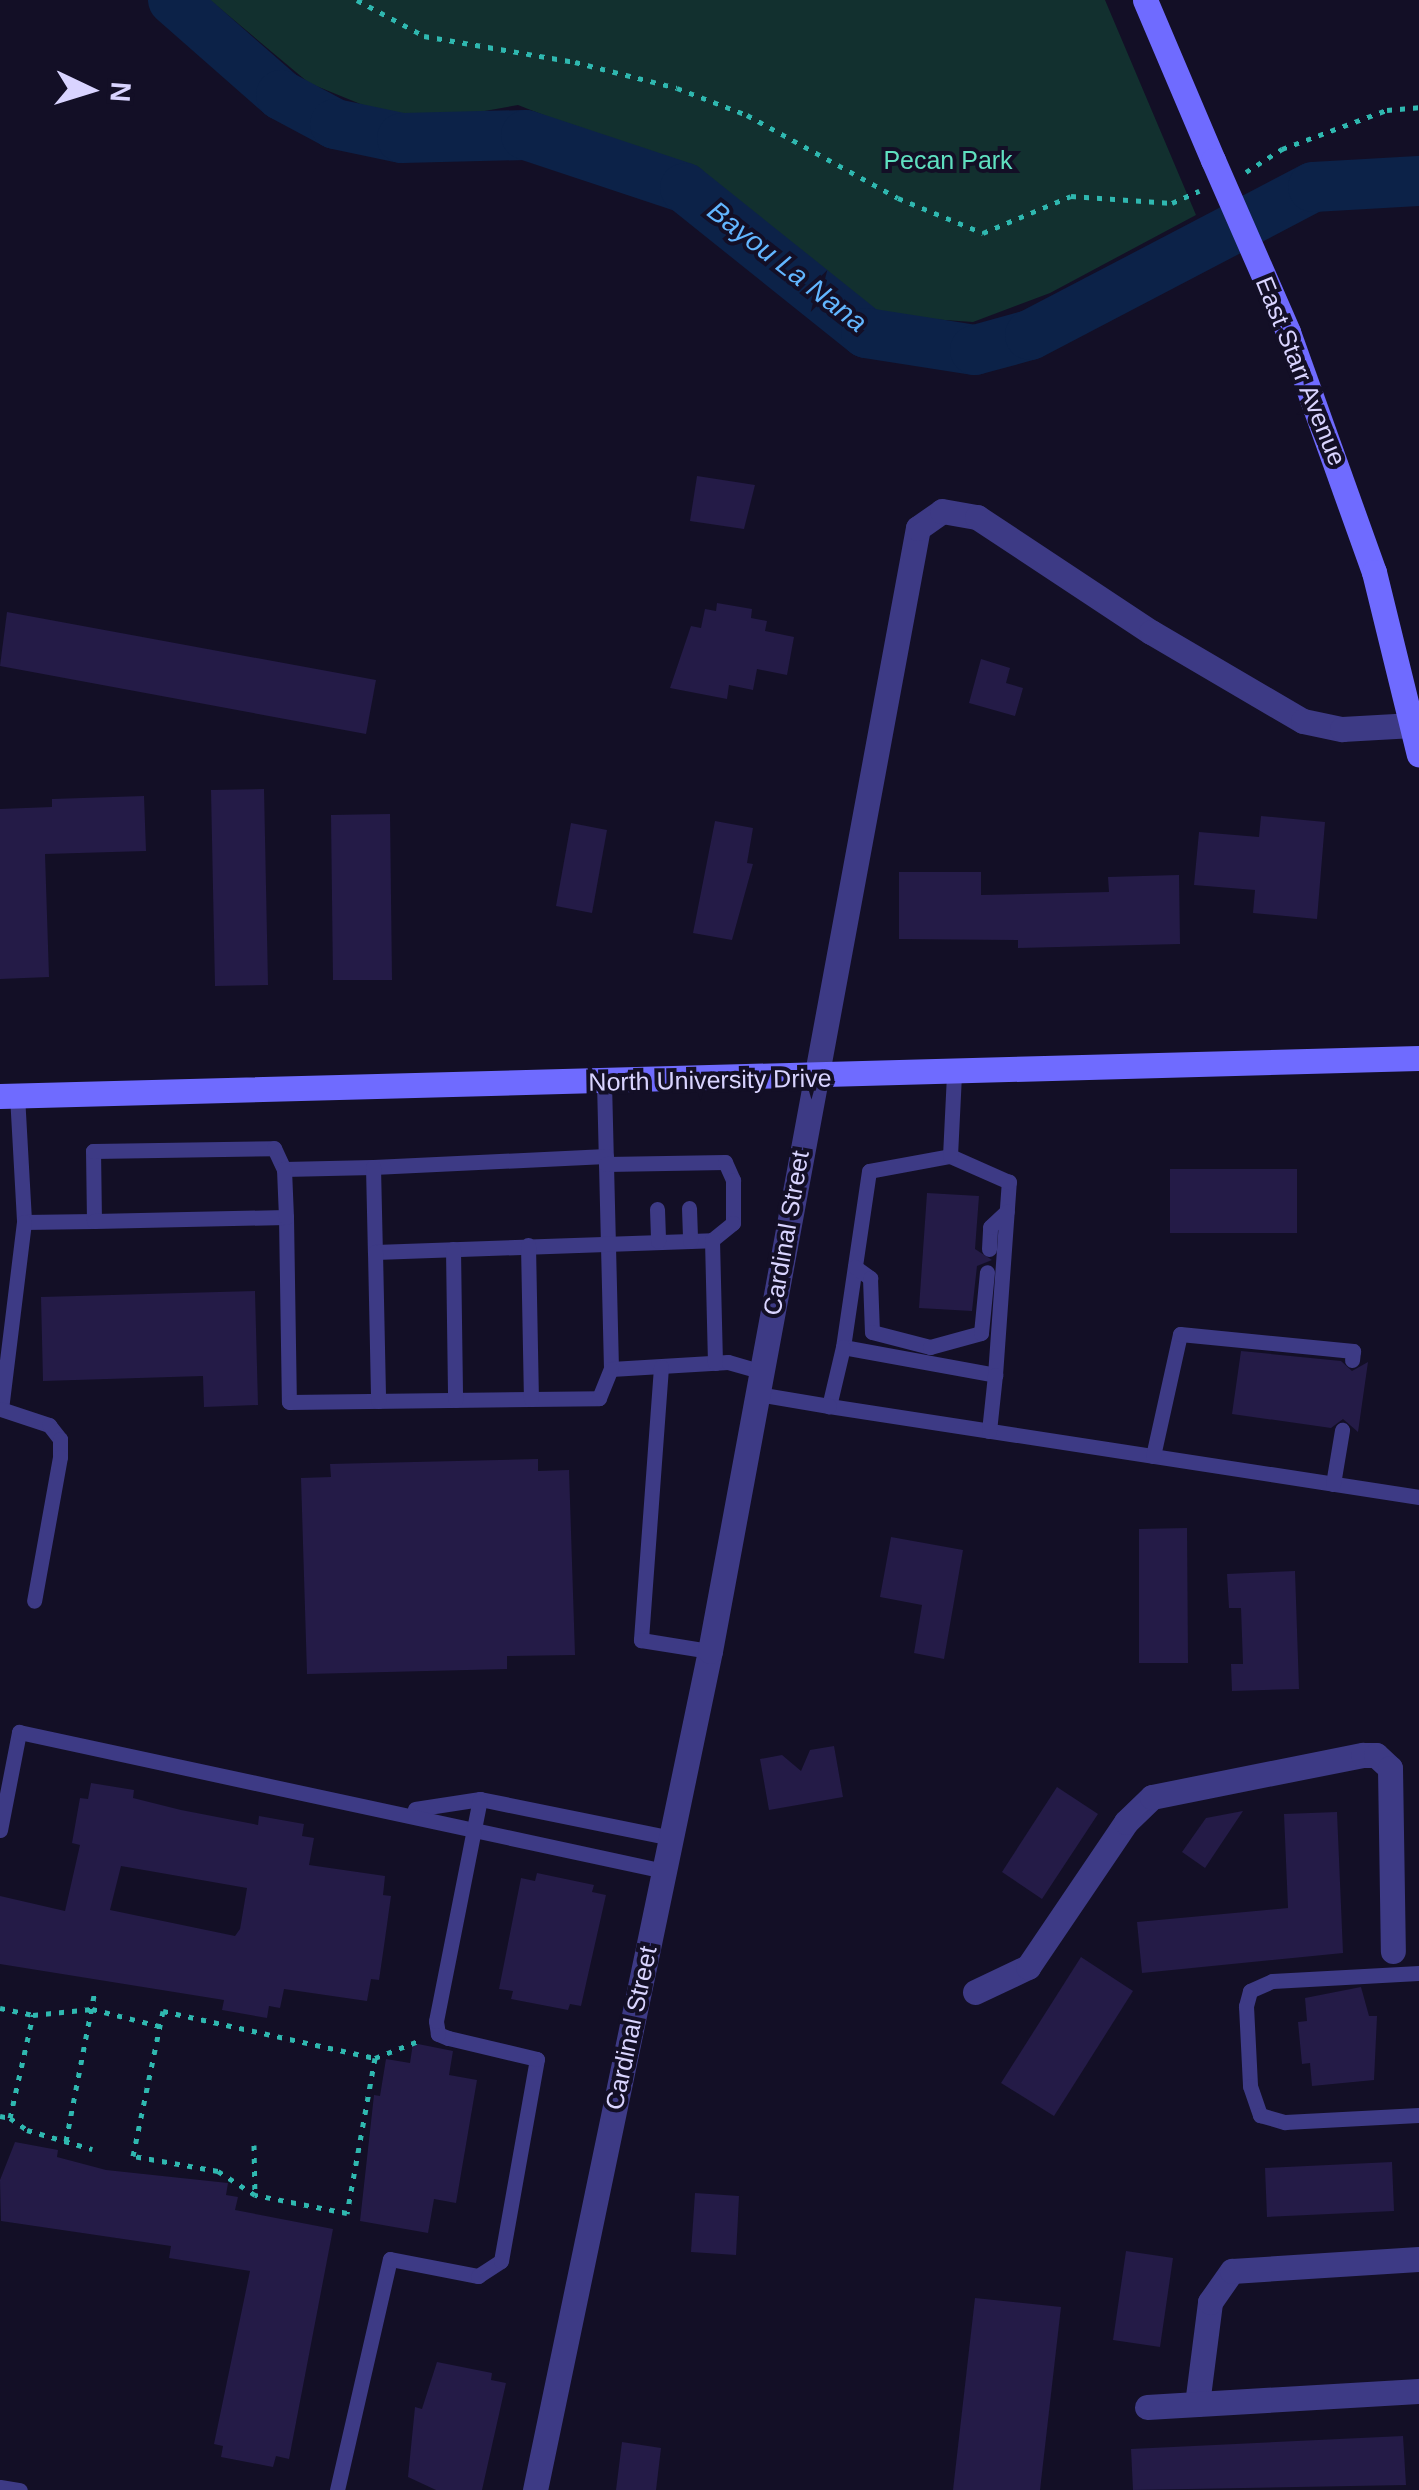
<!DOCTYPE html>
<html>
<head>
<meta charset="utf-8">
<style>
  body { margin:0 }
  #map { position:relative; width:1419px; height:2490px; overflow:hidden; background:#130f26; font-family:Helvetica,sans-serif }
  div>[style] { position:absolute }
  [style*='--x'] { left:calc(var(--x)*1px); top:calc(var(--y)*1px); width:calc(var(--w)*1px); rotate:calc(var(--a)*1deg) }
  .green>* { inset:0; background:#12302f }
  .river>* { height:50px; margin:-25px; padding:0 25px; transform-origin:25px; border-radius:25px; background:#0c2248 }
  .building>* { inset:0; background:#241b47 }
  .path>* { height:5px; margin-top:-2.5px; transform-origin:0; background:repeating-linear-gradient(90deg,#2fb8b0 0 5px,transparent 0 13px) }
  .lane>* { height:15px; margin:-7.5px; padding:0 7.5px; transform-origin:7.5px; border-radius:7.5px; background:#3d3a85 }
  .street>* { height:25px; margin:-12.5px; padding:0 12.5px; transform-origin:12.5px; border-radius:12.5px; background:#3d3a85 }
  .secondary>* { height:25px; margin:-12.5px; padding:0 12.5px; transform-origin:12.5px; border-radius:12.5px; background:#6f6bff }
  .secondary-bridge>* { height:25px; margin:-12.5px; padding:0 12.5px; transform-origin:12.5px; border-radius:12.5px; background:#6f6bff }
  span { translate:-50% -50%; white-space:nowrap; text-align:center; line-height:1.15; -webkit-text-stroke:8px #130f26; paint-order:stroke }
  .park-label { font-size:25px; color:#5fe0c0 }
  .street-label { font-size:25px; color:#d9d4ff }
  .water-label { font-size:28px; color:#62b6ff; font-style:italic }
  .north { position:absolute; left:40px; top:40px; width:100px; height:100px; -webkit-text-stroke:8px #130f26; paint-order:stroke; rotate:94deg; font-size:28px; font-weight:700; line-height:40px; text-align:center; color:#d9d4ff }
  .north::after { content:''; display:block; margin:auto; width:35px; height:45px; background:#d9d4ff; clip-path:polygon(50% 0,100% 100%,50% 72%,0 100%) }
</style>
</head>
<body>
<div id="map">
  <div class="green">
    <i style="clip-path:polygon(210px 0,1105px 0,1196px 215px,1050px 293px,973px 322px,887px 316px,855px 307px,694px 174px,518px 105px,434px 120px,380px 112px,309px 83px)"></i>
  </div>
  <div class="river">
    <i style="--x:173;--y:0;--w:144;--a:41.3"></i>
    <i style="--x:281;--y:95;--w:61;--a:28.2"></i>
    <i style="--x:335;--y:124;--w:68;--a:11.8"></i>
    <i style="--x:402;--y:138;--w:124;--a:-1.4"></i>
    <i style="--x:526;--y:135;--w:168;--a:18.4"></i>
    <i style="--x:685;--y:188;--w:232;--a:38.7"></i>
    <i style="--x:866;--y:333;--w:110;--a:8.9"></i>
    <i style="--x:975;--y:350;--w:57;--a:-15.3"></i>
    <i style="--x:1030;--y:335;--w:319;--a:-27.6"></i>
    <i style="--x:1313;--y:187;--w:106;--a:-3.2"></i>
  </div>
  <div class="building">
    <i style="clip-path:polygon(697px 476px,755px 485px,744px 529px,690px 521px)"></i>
    <i style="clip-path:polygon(717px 603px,752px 609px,751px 618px,767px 621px,765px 631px,794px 637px,787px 675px,757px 669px,753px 690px,729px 685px,727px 699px,670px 688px,691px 626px,701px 628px,705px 609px,716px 611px)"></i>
    <i style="clip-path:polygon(7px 612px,376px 680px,366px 734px,0 666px)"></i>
    <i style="clip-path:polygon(981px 659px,1010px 668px,1006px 683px,1023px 688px,1015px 716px,969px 703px)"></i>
    <i style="clip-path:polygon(264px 789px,268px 985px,215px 986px,211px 790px)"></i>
    <i style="clip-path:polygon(144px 796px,146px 851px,45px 854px,49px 977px,0 979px,0 809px,52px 807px,52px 799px)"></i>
    <i style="clip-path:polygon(390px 814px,392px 980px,333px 980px,331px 815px)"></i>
    <i style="clip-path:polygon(1261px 816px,1325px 822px,1317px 919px,1253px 913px,1255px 890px,1194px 885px,1199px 832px,1259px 837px)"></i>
    <i style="clip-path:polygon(715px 821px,753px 828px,747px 863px,753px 864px,732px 940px,693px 933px)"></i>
    <i style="clip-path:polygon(571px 823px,607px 830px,592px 913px,556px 906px)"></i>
    <i style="clip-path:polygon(899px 872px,981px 872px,981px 895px,1109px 892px,1108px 877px,1179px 875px,1180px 944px,1018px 948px,1018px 940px,899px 939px)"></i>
    <i style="clip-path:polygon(1170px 1169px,1297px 1169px,1297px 1233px,1170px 1233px)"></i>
    <i style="clip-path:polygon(927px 1193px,979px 1196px,975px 1249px,992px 1260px,977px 1266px,972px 1311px,919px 1308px)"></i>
    <i style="clip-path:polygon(255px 1291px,258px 1405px,204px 1407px,203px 1376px,43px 1381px,41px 1297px)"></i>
    <i style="clip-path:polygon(1241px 1351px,1341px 1361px,1352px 1371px,1368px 1362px,1358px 1432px,1343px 1419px,1331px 1428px,1232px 1414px)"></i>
    <i style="clip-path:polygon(538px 1459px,538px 1471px,569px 1470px,575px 1655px,507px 1656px,507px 1669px,307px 1674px,301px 1478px,331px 1477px,330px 1464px)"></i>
    <i style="clip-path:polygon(1187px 1528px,1188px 1663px,1139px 1663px,1139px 1529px)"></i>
    <i style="clip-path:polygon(891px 1537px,963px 1550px,944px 1659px,914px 1653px,922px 1605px,880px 1597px)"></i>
    <i style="clip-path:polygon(1295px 1571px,1299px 1689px,1232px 1691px,1231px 1664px,1243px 1664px,1241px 1608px,1229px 1608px,1227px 1574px)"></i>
    <i style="clip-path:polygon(834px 1746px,843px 1797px,769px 1810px,760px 1759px,782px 1755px,801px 1771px,810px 1750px)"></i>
    <i style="clip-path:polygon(evenodd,91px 1783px,134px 1790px,133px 1798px,181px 1810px,258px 1825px,259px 1816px,304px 1824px,302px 1836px,314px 1838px,309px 1865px,385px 1876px,383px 1895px,391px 1896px,384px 1946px,379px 1980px,371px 1979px,367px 2001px,284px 1989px,280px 2008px,269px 2006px,267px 2018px,222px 2010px,224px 2000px,0 1964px,0 1896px,65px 1911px,80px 1845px,72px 1843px,80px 1798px,88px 1799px,91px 1783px,121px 1866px,247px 1888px,240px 1929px,235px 1936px,110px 1910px,121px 1866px)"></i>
    <i style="clip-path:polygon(1057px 1787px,1098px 1814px,1042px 1899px,1002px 1872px)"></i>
    <i style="clip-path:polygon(1243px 1811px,1205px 1868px,1182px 1852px,1206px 1818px)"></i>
    <i style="clip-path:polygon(1337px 1812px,1343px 1953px,1142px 1973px,1137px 1922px,1288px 1908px,1284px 1814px)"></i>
    <i style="clip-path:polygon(537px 1873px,594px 1885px,592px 1892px,606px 1895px,581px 2006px,570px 2004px,568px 2010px,511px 1999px,513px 1991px,499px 1989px,521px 1878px,535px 1881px)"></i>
    <i style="clip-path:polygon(1081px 1957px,1133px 1991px,1054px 2116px,1001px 2083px)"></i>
    <i style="clip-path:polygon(1361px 1987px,1369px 2016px,1377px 2016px,1374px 2080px,1312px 2086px,1310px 2063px,1302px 2064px,1298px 2022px,1307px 2021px,1305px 1998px)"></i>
    <i style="clip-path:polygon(413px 2043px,453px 2051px,449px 2075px,477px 2080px,456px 2203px,434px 2199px,428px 2233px,360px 2221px,374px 2095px,380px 2096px,386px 2059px,410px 2063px)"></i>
    <i style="clip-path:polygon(15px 2142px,58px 2150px,57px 2157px,106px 2170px,228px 2183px,226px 2195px,238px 2197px,235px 2210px,333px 2229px,289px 2459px,276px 2456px,273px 2467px,221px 2457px,223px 2446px,214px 2444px,250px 2271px,169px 2258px,171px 2246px,1px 2221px,0 2180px)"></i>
    <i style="clip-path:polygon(1392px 2162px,1394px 2211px,1267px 2217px,1265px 2168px)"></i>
    <i style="clip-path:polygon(695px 2193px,739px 2196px,736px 2255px,691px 2252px)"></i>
    <i style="clip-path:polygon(1126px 2251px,1173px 2258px,1160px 2347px,1113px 2340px)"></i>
    <i style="clip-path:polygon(975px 2298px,1061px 2307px,1040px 2490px,953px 2490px)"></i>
    <i style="clip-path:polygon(437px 2362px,492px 2373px,491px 2380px,506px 2383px,482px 2490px,436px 2490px,408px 2477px,415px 2407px,422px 2409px)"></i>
    <i style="clip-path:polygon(1403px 2436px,1406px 2485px,1133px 2490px,1131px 2449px)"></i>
    <i style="clip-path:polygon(622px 2442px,661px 2448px,656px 2490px,616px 2490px)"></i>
  </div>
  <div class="path">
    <i style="--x:357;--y:0;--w:76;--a:28.2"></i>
    <i style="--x:424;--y:36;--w:153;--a:9.8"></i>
    <i style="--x:575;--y:62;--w:105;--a:14.3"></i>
    <i style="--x:677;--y:88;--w:75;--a:21.1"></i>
    <i style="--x:747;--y:115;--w:172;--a:28.8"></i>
    <i style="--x:898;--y:198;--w:92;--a:22.4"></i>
    <i style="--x:983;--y:233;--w:95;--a:-22.8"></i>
    <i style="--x:1071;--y:196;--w:101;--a:4"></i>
    <i style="--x:1172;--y:203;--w:30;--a:-24"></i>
    <i style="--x:1246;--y:172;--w:43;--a:-32.6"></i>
    <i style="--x:1282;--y:149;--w:112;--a:-20.4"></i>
    <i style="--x:1387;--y:110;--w:32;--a:-5"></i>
    <i style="--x:0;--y:2008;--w:34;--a:12"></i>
    <i style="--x:33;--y:2015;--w:59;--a:-5.8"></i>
    <i style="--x:92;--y:2009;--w:69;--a:14.2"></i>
    <i style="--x:375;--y:2058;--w:158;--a:100.2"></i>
    <i style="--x:347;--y:2213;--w:94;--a:-168.9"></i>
    <i style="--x:255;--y:2195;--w:44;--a:-147"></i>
    <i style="--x:218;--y:2171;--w:86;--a:-170"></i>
    <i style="--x:133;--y:2156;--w:148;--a:-78.3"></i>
    <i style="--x:163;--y:2011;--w:217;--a:12.5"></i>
    <i style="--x:375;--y:2058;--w:49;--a:-21.4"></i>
    <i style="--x:0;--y:2116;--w:10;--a:11"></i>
    <i style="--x:10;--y:2118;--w:106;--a:-77.4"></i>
    <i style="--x:10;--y:2118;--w:21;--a:35"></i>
    <i style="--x:27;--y:2130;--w:68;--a:16.3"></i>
    <i style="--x:66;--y:2141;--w:153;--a:-79.1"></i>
    <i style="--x:254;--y:2145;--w:50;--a:88.9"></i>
  </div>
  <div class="lane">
    <i style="--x:604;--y:1082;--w:287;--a:88.6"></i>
    <i style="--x:611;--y:1369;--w:117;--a:-3.4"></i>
    <i style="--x:728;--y:1362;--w:35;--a:16"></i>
    <i style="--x:17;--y:1095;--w:127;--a:86.8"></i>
    <i style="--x:24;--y:1222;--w:70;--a:-0.8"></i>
    <i style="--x:94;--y:1221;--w:70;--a:-90.8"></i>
    <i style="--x:93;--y:1151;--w:181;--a:-0.9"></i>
    <i style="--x:274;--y:1148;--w:23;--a:65"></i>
    <i style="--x:284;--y:1169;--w:89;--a:-1.3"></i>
    <i style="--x:606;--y:1156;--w:233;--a:177.3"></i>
    <i style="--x:373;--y:1167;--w:85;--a:88.7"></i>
    <i style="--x:375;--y:1252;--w:337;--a:-2"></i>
    <i style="--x:950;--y:1156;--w:82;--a:169.5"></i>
    <i style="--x:869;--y:1171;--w:178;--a:98.4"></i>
    <i style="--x:843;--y:1347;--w:155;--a:10.4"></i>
    <i style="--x:995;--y:1375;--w:194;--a:-85.9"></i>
    <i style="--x:1009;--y:1182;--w:64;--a:-156.2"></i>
    <i style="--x:950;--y:1156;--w:83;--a:-87.2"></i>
    <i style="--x:606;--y:1164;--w:119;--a:-1"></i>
    <i style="--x:725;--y:1162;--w:20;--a:66"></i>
    <i style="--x:733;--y:1180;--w:43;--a:90"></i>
    <i style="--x:733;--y:1223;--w:27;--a:141"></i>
    <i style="--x:712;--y:1240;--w:123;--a:88.6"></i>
    <i style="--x:689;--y:1208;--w:33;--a:88"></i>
    <i style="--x:657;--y:1209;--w:32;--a:88"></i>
    <i style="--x:286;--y:1217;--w:185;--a:89.1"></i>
    <i style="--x:289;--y:1402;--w:310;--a:-0.7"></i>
    <i style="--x:599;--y:1398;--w:31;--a:-68"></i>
    <i style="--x:94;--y:1221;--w:192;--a:-1.2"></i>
    <i style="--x:286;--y:1217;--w:48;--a:-92.4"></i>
    <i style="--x:24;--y:1222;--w:188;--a:97"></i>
    <i style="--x:1;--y:1409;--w:51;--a:18.4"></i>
    <i style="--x:49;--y:1425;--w:18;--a:52"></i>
    <i style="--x:60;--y:1439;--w:18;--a:90"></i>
    <i style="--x:60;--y:1457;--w:146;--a:100.2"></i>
    <i style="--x:528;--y:1245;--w:154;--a:88.9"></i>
    <i style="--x:453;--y:1249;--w:151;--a:89.2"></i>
    <i style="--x:989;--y:1249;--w:22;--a:-87"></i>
    <i style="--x:990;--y:1227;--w:23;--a:-43"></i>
    <i style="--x:375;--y:1252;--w:149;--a:88.8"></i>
    <i style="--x:855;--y:1267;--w:19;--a:36"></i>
    <i style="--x:870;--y:1278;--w:54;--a:87.9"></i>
    <i style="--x:872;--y:1332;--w:60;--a:14.5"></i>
    <i style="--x:930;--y:1347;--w:53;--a:-15.4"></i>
    <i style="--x:981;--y:1333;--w:61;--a:-84.4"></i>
    <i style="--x:843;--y:1347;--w:61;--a:103.3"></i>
    <i style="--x:829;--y:1406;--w:597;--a:8.77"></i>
    <i style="--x:661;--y:1367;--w:274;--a:94.2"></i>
    <i style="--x:641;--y:1640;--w:70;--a:9.1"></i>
    <i style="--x:758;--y:1394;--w:72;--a:9.6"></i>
    <i style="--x:989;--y:1431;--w:56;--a:-83.9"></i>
    <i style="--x:1153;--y:1456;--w:125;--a:-77.5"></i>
    <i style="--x:1180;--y:1334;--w:174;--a:5.6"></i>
    <i style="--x:1353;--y:1351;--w:9;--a:96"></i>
    <i style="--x:1333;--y:1484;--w:55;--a:-80.5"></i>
    <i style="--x:415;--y:1809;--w:66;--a:-8.7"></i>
    <i style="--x:480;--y:1799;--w:195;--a:11.5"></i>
    <i style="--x:0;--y:1830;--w:100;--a:-79"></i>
    <i style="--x:19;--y:1732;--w:660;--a:12.16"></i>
    <i style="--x:1419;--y:1973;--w:147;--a:176.9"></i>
    <i style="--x:1272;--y:1981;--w:24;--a:156"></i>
    <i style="--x:1250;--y:1991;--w:16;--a:105"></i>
    <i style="--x:1246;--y:2006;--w:80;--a:87.1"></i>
    <i style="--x:1250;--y:2086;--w:31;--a:71"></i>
    <i style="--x:1260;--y:2115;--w:26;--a:16"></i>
    <i style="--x:1285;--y:2122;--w:134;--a:-3"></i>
    <i style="--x:0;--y:2487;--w:20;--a:9"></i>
    <i style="--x:337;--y:2490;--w:237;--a:-77.1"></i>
    <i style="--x:390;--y:2259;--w:90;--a:10.9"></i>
    <i style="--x:478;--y:2276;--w:27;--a:-33"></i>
    <i style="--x:501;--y:2261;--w:205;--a:-79.9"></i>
    <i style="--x:537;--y:2059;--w:91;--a:-166.7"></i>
    <i style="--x:448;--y:2038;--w:11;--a:-158"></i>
    <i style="--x:438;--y:2034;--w:13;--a:-99"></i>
    <i style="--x:436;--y:2021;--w:226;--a:-78.8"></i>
  </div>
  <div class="street">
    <i style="--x:975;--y:1992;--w:59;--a:-25.3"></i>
    <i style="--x:1028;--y:1967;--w:175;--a:-55.9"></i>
    <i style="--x:1126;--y:1822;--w:36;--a:-44"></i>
    <i style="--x:1152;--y:1797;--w:215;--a:-11.3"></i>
    <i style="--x:1363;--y:1755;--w:13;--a:0"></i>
    <i style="--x:1376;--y:1755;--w:19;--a:43"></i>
    <i style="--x:1390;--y:1768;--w:183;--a:89.1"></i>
    <i style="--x:1197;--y:2404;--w:103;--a:-82.7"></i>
    <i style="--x:1210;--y:2302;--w:38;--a:-55"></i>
    <i style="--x:1232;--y:2271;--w:187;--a:-3.7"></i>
    <i style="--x:1147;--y:2407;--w:272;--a:-3.4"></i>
    <i style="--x:535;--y:2490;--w:857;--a:-78.22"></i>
    <i style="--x:710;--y:1651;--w:1142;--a:-79.51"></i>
    <i style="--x:918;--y:528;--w:29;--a:-35"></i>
    <i style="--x:942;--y:511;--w:36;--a:10"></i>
    <i style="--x:977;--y:517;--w:209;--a:33.5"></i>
    <i style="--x:1151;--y:632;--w:176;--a:30.4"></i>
    <i style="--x:1303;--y:721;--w:40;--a:12"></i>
    <i style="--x:1342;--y:729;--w:71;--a:-3.2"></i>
  </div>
  <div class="secondary">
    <i style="--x:1145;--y:0;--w:174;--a:67"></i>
    <i style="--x:1288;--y:332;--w:255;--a:70.3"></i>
    <i style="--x:1374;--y:572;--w:188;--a:76.2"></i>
    <i style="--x:0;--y:1096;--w:1420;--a:-1.53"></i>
  </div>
  <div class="secondary-bridge">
    <i style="--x:1213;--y:160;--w:188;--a:66.4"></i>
  </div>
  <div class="park-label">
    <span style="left:948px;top:160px">Pecan Park</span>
  </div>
  <div class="street-label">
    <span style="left:1301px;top:371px;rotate:68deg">East Starr Avenue</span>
    <span style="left:710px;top:1080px;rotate:-1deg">North University Drive</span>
    <span style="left:786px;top:1233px;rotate:-80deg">Cardinal Street</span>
    <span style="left:631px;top:2028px;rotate:-78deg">Cardinal Street</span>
  </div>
  <div class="water-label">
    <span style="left:787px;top:267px;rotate:38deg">Bayou La Nana</span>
  </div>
  <div class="north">N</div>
</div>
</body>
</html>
